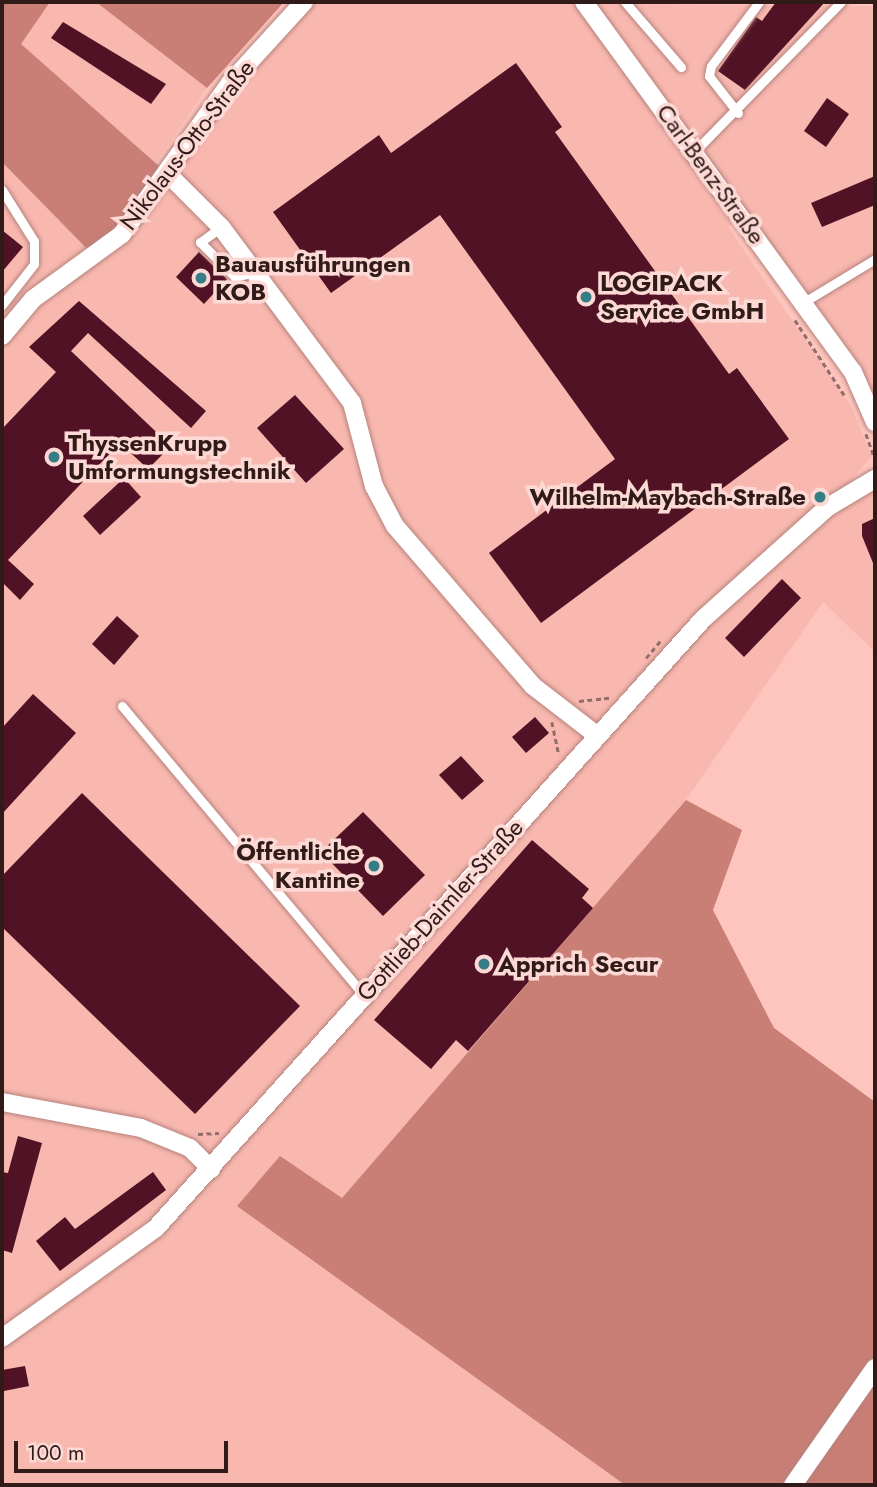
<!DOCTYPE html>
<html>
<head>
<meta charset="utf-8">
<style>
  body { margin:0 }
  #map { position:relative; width:877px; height:1487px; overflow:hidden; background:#fec5be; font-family:Jost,sans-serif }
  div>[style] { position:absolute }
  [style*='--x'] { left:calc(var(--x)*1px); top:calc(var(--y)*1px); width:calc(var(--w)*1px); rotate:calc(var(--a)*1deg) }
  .built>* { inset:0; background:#f8b8b0 }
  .forest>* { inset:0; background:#c97e76 }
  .building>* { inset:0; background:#511225 }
  .path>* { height:2.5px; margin-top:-1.25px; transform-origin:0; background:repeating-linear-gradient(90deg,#936d68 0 5px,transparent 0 8.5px) }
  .roads { filter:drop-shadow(0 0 2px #b6827c) drop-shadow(0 0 2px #b6827c) }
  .lane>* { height:9px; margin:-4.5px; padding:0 4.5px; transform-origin:4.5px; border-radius:4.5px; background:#fff }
  .street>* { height:18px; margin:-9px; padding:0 9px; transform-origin:9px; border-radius:9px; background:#fff }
  .dots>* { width:19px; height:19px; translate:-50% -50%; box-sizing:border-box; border:4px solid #fcd9d4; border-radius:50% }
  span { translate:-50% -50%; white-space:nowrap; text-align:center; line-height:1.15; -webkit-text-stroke:7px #fcd9d4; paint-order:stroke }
  .street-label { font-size:24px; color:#301b19 }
  .poi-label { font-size:24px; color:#301b19; font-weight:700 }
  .left { translate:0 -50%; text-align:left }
  .right { translate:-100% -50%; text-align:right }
  .frame { position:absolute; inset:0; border:4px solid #301b19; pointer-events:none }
  .scale { position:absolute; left:14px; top:1441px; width:214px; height:32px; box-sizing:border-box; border:4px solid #301b19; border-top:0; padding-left:9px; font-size:21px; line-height:24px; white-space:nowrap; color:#301b19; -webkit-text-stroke:5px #fcd9d4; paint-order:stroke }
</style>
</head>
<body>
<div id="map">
  <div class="built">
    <i style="clip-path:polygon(50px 2px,96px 2px,207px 88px,156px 163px,20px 44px)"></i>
    <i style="clip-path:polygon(304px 2px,875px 6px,875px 400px,859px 366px,749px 213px,728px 227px,851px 406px,872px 456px,795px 548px,830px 513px,875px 489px,875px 652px,823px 602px,686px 800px,342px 1198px,238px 1206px,625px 1485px,2px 1485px,2px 162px,94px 256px)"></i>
  </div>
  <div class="forest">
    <i style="clip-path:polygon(2px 2px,50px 2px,21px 44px,168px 174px,94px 256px,2px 162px)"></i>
    <i style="clip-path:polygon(96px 2px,284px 2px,207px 88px)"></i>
    <i style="clip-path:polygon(686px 800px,742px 830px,713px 910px,774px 1028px,875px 1102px,875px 1485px,625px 1485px,237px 1206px,280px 1156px,342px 1198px)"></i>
  </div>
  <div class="building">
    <i style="clip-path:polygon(776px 2px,825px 2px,745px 90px,718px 71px,756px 17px,762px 21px)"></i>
    <i style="clip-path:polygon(63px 22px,166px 84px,151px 104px,51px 38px)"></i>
    <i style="clip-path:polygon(516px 63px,562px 127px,555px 132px,729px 374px,737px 368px,789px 439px,541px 623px,489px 553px,615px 459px,440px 215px,331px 293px,273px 212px,379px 135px,391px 153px)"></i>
    <i style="clip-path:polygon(827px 98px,849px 114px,826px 147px,804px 131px)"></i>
    <i style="clip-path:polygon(875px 176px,875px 205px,822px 227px,811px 203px)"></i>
    <i style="clip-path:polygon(2px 230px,23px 247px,2px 272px)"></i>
    <i style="clip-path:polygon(199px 252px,227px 279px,204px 304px,176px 277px)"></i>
    <i style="clip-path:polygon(79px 301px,206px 411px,191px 428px,88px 333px,71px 351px,171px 446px,148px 469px,120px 443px,8px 560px,34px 584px,20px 600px,2px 582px,2px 429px,56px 372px,29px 347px)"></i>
    <i style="clip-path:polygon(295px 395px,344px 449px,306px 483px,257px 428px)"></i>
    <i style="clip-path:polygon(124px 478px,141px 497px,100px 535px,83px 516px)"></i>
    <i style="clip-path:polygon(875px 518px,875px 568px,862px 536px,862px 524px)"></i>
    <i style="clip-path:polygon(782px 579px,801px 598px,744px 657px,725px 638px)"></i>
    <i style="clip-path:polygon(117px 616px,139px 636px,114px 665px,92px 644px)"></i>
    <i style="clip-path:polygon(33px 694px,76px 733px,2px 814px,2px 728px)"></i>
    <i style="clip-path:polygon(535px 717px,549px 733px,526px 753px,512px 737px)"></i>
    <i style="clip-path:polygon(461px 756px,484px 781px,462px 800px,439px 775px)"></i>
    <i style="clip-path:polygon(82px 793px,300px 1006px,195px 1114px,2px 927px,2px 876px)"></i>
    <i style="clip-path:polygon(363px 812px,425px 875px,383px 916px,321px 852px)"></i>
    <i style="clip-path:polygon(532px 840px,589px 889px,582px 898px,593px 908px,468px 1051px,456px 1040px,431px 1069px,374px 1020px)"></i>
    <i style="clip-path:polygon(18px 1136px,42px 1143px,12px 1253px,2px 1250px,2px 1172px,8px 1173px)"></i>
    <i style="clip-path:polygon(153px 1172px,166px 1190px,60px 1271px,36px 1241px,65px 1217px,75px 1229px)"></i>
    <i style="clip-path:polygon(25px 1366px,29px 1386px,4px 1391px,2px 1370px)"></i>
  </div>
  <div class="path">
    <i style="--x:795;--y:320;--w:91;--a:56.7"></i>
    <i style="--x:866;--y:434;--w:27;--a:70"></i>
    <i style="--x:646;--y:658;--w:25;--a:-50"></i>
    <i style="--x:579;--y:701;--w:31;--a:-6"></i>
    <i style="--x:552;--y:722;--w:34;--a:78"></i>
    <i style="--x:198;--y:1134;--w:21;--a:-3"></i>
  </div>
  <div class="roads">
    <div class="lane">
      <i style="--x:625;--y:2;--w:86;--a:49.3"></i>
      <i style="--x:738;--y:113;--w:47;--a:-128.1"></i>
      <i style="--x:709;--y:76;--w:10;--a:-79"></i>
      <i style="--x:711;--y:66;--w:80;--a:-53.1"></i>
      <i style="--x:695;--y:151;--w:209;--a:-45.6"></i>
      <i style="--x:2;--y:190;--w:60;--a:57.9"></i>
      <i style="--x:34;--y:241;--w:23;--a:90"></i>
      <i style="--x:34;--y:264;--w:52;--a:128"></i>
      <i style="--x:221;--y:227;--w:26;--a:144"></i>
      <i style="--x:200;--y:242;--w:49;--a:45"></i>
      <i style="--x:235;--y:277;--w:21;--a:-14"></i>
      <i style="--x:804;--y:302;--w:83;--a:-31.2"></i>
      <i style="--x:122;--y:706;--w:377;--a:50.1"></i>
    </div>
    <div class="street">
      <i style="--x:584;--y:2;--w:457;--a:54"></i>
      <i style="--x:853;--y:372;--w:55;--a:66.3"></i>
      <i style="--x:168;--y:174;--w:75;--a:45"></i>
      <i style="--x:221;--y:227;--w:219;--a:53.3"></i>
      <i style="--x:352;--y:403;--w:86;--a:75.2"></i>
      <i style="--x:374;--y:486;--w:45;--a:62.3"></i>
      <i style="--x:395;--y:526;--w:211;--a:49.2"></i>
      <i style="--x:533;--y:686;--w:78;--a:37.7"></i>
      <i style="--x:2;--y:336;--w:48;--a:-50"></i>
      <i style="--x:33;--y:299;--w:110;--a:-36.1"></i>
      <i style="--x:122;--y:234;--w:186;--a:-54.4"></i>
      <i style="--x:230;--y:83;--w:110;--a:-47.6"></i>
      <i style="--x:2;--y:1102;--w:141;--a:10.6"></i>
      <i style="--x:141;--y:1128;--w:53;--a:22.2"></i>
      <i style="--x:190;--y:1148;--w:30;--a:45"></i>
      <i style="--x:2;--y:1338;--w:189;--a:-35.5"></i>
      <i style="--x:156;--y:1228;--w:819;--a:-48.07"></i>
      <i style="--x:703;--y:619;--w:168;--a:-41.9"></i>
      <i style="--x:828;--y:507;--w:55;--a:-30.8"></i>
      <i style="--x:793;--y:1485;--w:143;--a:-55"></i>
    </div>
  </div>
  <div class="dots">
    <i style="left:201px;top:278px;background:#367d86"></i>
    <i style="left:586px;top:297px;background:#367d86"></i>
    <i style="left:54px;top:457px;background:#367d86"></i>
    <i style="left:820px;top:497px;background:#367d86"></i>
    <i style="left:374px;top:866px;background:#367d86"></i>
    <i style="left:484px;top:964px;background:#367d86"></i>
  </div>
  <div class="street-label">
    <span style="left:187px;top:145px;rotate:-53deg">Nikolaus-Otto-Straße</span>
    <span style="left:711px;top:174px;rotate:54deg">Carl-Benz-Straße</span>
    <span style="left:440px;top:910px;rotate:-48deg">Gottlieb-Daimler-Straße</span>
  </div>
  <div class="poi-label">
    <span class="left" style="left:215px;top:278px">Bauausführungen<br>KOB</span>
    <span class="left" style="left:600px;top:297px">LOGIPACK<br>Service GmbH</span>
    <span class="left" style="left:68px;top:457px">ThyssenKrupp<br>Umformungstechnik</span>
    <span class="right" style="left:806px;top:497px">Wilhelm-Maybach-Straße</span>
    <span class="right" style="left:360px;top:866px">Öffentliche<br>Kantine</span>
    <span class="left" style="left:498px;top:964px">Apprich Secur</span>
  </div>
  <div class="frame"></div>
  <div class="scale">100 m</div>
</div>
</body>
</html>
